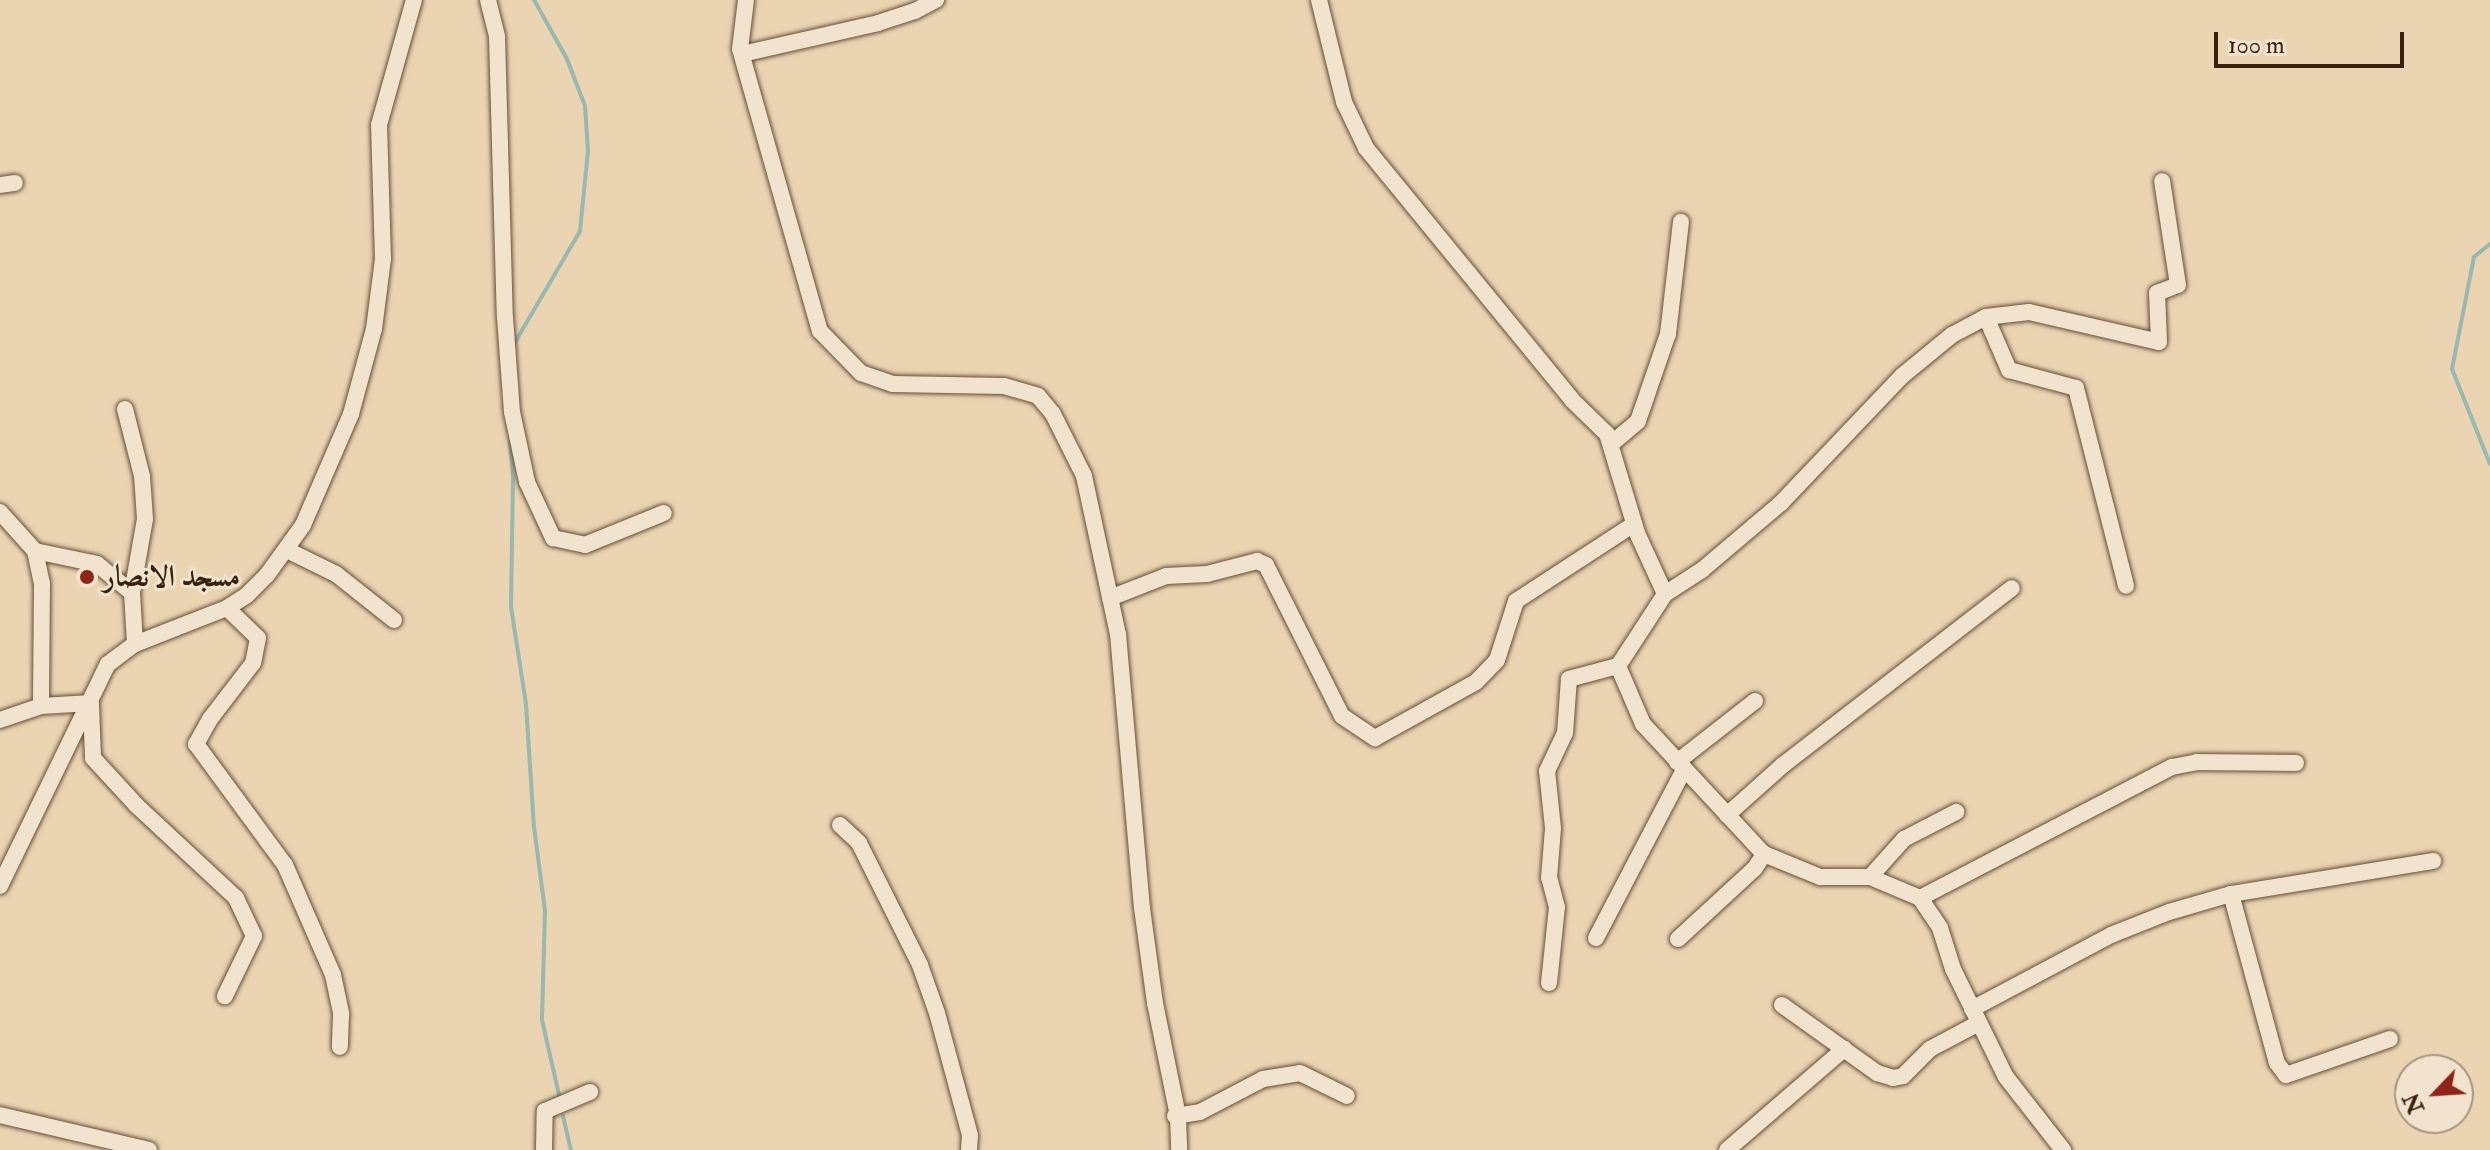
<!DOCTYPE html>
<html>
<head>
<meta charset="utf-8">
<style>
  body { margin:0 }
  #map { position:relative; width:2490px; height:1150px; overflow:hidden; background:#ead4b2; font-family:"IM FELL Double Pica",Amiri,serif }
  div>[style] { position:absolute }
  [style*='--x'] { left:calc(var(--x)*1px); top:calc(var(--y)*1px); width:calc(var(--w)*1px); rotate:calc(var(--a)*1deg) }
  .stream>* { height:4px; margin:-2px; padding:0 2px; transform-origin:2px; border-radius:2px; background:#98b8b0 }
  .roads { filter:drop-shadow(0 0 2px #654e36) drop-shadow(0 0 2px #654e36) }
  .minor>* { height:16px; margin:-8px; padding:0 8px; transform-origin:8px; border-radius:8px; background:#f1e3cd }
  .dots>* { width:22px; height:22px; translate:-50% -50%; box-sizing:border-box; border:4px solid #f1e3cd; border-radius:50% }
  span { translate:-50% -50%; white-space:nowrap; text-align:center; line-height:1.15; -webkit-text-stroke:6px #f1e3cd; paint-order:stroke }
  .poi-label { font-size:30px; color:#39210c; font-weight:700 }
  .left { translate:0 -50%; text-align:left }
  .north { position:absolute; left:2394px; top:1054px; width:80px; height:80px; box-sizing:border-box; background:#f1e3cd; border:2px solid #a79580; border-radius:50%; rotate:245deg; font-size:22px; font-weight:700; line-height:32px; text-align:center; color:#39210c }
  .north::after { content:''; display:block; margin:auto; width:28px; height:36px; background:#8f2418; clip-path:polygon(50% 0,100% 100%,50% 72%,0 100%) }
  .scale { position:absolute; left:2214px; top:32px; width:190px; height:36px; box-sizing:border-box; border:4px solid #39210c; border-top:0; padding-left:10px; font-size:24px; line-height:28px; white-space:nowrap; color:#39210c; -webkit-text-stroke:6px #f1e3cd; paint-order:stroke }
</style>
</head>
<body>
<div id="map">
  <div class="stream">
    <i style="--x:2490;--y:244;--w:21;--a:141"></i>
    <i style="--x:2474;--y:257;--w:114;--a:101.1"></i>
    <i style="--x:2452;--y:369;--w:102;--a:68.2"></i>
    <i style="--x:514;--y:344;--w:131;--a:-59.7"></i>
    <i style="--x:580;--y:231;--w:80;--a:-84.3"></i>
    <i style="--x:588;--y:151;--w:45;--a:-93.8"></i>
    <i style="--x:585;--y:106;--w:50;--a:-111"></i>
    <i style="--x:567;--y:59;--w:68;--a:-119.2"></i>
    <i style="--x:510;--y:442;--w:36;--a:85"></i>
    <i style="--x:513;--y:478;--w:129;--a:90.9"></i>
    <i style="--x:511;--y:607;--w:98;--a:81.2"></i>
    <i style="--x:526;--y:704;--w:123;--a:86.3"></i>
    <i style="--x:534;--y:827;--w:85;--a:82.5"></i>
    <i style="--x:545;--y:911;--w:109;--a:91.6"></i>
    <i style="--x:542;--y:1020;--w:77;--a:77.2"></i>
    <i style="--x:563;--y:1116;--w:35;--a:77"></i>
  </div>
  <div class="roads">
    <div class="minor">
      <i style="--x:488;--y:0;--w:38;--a:76"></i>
      <i style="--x:497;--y:37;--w:280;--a:88.4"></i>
      <i style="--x:505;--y:317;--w:95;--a:85.8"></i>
      <i style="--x:512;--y:412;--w:72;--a:77.9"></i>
      <i style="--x:527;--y:482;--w:62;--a:65.1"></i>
      <i style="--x:553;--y:538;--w:33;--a:12"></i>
      <i style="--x:585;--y:545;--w:85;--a:-22.1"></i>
      <i style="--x:746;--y:0;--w:49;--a:97"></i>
      <i style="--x:740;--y:49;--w:293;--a:74.2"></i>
      <i style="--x:820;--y:331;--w:59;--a:45.7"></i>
      <i style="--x:861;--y:373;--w:34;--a:19"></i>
      <i style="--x:893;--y:384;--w:111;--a:1"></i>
      <i style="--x:1004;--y:386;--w:35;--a:16"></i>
      <i style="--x:1038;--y:396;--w:23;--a:50"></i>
      <i style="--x:1053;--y:414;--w:69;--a:63.4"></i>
      <i style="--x:1084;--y:476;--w:162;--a:77.9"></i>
      <i style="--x:1118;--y:634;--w:275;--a:85"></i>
      <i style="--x:1142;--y:908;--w:96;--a:82.2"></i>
      <i style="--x:1155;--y:1003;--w:115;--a:78.5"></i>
      <i style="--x:1178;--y:1116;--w:34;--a:88"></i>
      <i style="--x:1319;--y:0;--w:105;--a:76.2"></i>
      <i style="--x:1344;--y:102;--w:51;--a:64.4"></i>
      <i style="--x:1366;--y:148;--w:325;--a:50.7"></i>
      <i style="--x:1572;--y:400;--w:49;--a:44.2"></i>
      <i style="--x:1607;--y:434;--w:103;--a:73.1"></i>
      <i style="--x:1637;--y:533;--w:67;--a:65.3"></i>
      <i style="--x:1665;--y:594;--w:86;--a:123.1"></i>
      <i style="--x:1618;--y:666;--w:63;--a:66.7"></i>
      <i style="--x:1643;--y:724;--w:178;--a:47.1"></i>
      <i style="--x:1764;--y:854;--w:61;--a:22.3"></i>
      <i style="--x:1820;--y:877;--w:50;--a:0"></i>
      <i style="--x:1870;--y:877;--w:54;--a:22.8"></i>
      <i style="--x:1920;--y:898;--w:36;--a:56"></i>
      <i style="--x:1940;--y:928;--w:43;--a:72.4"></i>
      <i style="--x:1953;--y:969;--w:120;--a:63.9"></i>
      <i style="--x:2006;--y:1077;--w:93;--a:52"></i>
      <i style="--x:742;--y:54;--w:139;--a:-12.8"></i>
      <i style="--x:878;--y:23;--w:39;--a:-18"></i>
      <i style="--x:915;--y:11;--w:24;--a:-28"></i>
      <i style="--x:0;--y:185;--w:15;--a:-8"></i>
      <i style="--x:1986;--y:317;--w:58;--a:66.5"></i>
      <i style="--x:2009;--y:370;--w:69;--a:15"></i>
      <i style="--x:2076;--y:388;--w:204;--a:75.8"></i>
      <i style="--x:125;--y:409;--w:69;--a:75.8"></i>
      <i style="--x:142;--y:476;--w:43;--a:86"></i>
      <i style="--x:145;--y:519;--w:75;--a:100"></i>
      <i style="--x:132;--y:593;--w:51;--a:86.6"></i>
      <i style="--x:1611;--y:444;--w:35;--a:-40"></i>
      <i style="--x:1638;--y:421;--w:92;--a:-71"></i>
      <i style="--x:1668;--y:334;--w:113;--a:-83.4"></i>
      <i style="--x:0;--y:512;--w:52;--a:48.1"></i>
      <i style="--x:35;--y:551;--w:63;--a:11.8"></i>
      <i style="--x:97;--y:564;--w:45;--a:39.6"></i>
      <i style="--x:287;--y:550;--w:55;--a:26.1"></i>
      <i style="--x:336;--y:574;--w:74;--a:38.4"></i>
      <i style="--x:35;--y:551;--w:33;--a:78"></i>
      <i style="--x:42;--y:583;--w:123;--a:90.5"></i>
      <i style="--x:1665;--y:594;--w:44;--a:-33"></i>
      <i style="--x:1702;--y:570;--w:104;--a:-40.3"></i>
      <i style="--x:1781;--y:503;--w:175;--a:-46.4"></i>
      <i style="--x:1902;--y:376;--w:65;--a:-39.4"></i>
      <i style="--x:1952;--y:335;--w:38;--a:-28"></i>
      <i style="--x:1986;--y:317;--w:43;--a:-6.6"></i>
      <i style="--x:2029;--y:312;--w:133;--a:13"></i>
      <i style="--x:2159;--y:342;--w:49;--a:-92.3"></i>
      <i style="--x:2157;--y:293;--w:22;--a:-21"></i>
      <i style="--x:2178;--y:285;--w:105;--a:-98.7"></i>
      <i style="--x:1110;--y:598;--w:60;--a:-21.4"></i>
      <i style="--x:1166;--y:576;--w:41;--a:-2.8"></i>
      <i style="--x:1207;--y:574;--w:52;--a:-14.6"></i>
      <i style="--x:1257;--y:561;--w:10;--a:24"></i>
      <i style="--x:1266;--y:565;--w:169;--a:63.3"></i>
      <i style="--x:1342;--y:716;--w:40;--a:34"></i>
      <i style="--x:1375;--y:738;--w:115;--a:-29"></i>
      <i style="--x:1476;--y:682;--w:30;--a:-46"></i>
      <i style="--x:1497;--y:660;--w:62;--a:-72.1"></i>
      <i style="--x:1516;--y:601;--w:141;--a:-33.1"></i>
      <i style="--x:227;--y:608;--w:43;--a:44.1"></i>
      <i style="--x:258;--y:638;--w:25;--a:101"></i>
      <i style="--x:253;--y:663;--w:71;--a:127.5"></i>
      <i style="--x:210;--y:719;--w:29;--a:119"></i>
      <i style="--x:196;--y:744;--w:150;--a:53.7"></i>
      <i style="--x:285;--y:865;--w:120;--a:66.4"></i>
      <i style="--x:333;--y:975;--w:40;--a:78"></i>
      <i style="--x:341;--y:1014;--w:33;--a:92"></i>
      <i style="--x:91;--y:705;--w:53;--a:87.8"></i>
      <i style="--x:93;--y:758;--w:64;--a:47.5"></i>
      <i style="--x:136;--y:805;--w:137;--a:42.9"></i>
      <i style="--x:236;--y:898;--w:42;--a:64.7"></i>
      <i style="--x:254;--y:936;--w:67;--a:115.8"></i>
      <i style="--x:0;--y:720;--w:43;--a:-18.9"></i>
      <i style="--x:41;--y:706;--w:50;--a:-3.4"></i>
      <i style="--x:1677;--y:762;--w:99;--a:-38"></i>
      <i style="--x:1727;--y:815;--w:75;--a:-41.8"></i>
      <i style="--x:1783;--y:765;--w:289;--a:-37.7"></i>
      <i style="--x:840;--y:825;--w:26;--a:43"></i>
      <i style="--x:859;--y:843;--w:136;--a:63.4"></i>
      <i style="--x:920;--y:965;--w:51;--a:70.5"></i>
      <i style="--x:937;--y:1013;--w:126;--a:74.9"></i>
      <i style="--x:970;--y:1135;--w:15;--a:94"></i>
      <i style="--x:1870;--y:877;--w:51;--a:-48.2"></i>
      <i style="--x:1904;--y:839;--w:59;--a:-27.4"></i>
      <i style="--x:0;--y:886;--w:247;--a:-64.1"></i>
      <i style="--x:108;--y:664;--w:34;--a:-37"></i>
      <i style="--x:135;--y:644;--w:99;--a:-21.4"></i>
      <i style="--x:227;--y:608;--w:24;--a:-33"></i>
      <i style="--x:247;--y:595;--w:28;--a:-45"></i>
      <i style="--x:267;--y:575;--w:62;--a:-54.2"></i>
      <i style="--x:303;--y:525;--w:121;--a:-66.6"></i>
      <i style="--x:351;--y:414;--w:88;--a:-74.9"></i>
      <i style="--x:374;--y:329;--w:71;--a:-82.7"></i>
      <i style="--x:383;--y:259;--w:134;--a:-91.7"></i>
      <i style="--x:379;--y:125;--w:130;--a:-74.4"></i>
      <i style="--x:2231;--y:894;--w:175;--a:74.8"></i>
      <i style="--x:2277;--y:1063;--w:15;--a:53"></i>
      <i style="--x:2286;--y:1075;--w:110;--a:-19.1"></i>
      <i style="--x:1920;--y:898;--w:284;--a:-27.5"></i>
      <i style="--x:2172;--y:767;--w:25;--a:-11"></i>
      <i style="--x:2197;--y:762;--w:99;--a:0.6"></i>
      <i style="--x:1596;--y:938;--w:190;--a:-62.4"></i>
      <i style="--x:1678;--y:939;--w:105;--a:-42.7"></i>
      <i style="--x:1755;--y:868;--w:17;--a:-57"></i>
      <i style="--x:1549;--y:983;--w:76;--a:-84"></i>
      <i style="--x:1557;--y:907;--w:30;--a:-105"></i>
      <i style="--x:1549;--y:878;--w:50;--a:-85.4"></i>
      <i style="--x:1553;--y:828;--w:57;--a:-96"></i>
      <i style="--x:1547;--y:771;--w:42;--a:-64.7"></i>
      <i style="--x:1565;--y:733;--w:54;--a:-85.8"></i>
      <i style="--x:1569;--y:679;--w:51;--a:-14.9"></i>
      <i style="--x:1782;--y:1005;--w:117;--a:35.6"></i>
      <i style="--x:1877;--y:1073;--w:17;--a:17"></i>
      <i style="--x:1893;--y:1078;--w:10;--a:-11"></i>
      <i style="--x:1903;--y:1076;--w:38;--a:-45"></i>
      <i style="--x:1930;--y:1049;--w:55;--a:-28"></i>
      <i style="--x:1972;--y:1009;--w:157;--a:-28"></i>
      <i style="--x:2111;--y:935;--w:62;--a:-21.6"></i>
      <i style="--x:2169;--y:912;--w:65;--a:-16.2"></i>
      <i style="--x:2231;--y:894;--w:205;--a:-9.3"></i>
      <i style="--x:0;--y:1115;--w:153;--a:13.2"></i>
      <i style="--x:1175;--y:1116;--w:25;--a:-9"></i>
      <i style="--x:1200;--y:1112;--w:71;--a:-27.6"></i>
      <i style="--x:1263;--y:1079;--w:37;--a:-9"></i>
      <i style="--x:1300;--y:1073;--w:52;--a:26.1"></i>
      <i style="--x:544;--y:1150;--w:39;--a:-89"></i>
      <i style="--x:545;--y:1111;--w:49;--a:-22.9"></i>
      <i style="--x:1727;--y:1150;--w:155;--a:-40.8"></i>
    </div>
  </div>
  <div class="dots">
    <i style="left:87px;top:577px;background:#8f2418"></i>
  </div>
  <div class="poi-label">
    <span class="left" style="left:103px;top:577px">مسجد الانصار</span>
  </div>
  <div class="north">N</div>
  <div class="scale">100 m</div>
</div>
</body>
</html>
